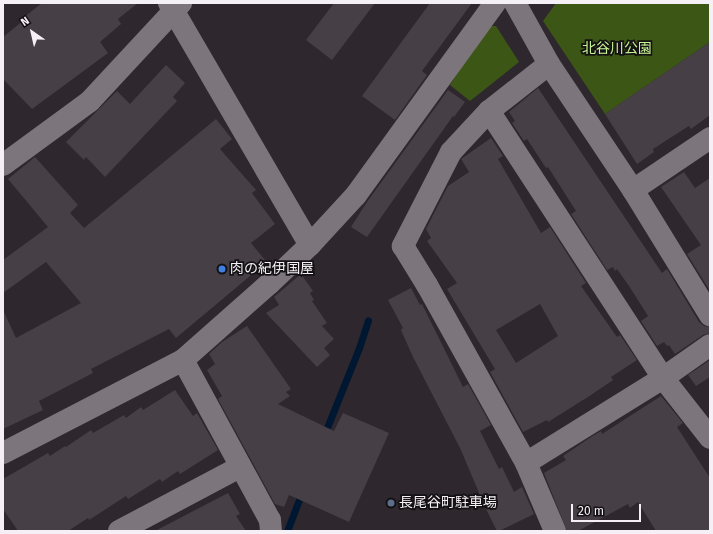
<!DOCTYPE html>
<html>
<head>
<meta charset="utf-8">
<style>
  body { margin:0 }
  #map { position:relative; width:713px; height:534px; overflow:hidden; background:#2e272d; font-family:"Fira Sans","Noto Sans JP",sans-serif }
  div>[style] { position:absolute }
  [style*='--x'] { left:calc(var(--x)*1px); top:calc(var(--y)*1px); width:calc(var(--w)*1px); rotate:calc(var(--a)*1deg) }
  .green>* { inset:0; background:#3c5715 }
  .stream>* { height:7px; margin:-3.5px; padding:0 3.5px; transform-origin:3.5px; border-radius:3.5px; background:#001732 }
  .building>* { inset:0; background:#463f46 }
  .minor>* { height:22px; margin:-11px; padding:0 11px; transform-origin:11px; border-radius:11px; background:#7d757c }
  .dots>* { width:11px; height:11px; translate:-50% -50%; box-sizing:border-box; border:2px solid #141114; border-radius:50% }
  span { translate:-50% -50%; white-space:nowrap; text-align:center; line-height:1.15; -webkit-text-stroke:3.5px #141114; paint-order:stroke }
  .park-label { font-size:14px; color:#c6f492 }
  .poi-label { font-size:14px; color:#f5f0f5 }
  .left { translate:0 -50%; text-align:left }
  .frame { position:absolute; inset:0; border:4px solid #f5f0f5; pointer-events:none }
  .north { position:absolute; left:12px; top:12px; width:40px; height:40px; -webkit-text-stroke:3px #141114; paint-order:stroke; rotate:326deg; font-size:11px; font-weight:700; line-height:16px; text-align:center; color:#f5f0f5 }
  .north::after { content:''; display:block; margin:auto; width:14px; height:18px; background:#f5f0f5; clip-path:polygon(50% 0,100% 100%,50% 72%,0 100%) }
  .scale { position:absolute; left:571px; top:504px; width:70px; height:18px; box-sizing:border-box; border:2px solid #f5f0f5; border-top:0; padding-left:5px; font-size:12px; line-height:14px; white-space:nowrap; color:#f5f0f5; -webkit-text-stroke:3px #141114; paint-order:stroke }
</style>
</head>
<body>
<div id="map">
  <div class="green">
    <i style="clip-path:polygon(556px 3px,710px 3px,710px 42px,605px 114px,543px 21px)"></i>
    <i style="clip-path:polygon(487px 26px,496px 26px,519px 62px,470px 101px,450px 85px)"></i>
  </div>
  <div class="stream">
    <i style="--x:324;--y:435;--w:94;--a:-68.1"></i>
    <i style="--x:359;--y:348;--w:29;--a:-72"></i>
    <i style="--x:287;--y:531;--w:42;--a:-69"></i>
  </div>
  <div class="building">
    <i style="clip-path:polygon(42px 3px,138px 3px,118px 19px,121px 24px,100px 42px,108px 53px,32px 109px,3px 79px,3px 37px,24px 20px,23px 18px)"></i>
    <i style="clip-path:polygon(334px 3px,375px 3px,332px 60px,306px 40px)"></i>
    <i style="clip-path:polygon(430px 3px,472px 3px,422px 71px,427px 75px,395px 120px,362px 96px)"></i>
    <i style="clip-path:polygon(710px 42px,710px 115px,691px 129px,689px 126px,670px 138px,653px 149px,654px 152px,637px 164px,605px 114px)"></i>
    <i style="clip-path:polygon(166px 65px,185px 83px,173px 97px,177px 101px,105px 177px,86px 157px,84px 160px,66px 142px,117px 91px,130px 104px)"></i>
    <i style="clip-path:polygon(538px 88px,662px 273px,667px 269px,699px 322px,704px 326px,710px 327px,710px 333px,703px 335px,675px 354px,669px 345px,667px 346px,664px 342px,657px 346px,641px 321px,648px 316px,629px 286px,617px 269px,615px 271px,613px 267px,607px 270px,571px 214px,576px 211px,548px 167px,546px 168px,527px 139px,524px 141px,512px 123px,515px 121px,509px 112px)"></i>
    <i style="clip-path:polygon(448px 90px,465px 102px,454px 117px,453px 116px,367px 237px,351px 227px,367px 202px)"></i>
    <i style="clip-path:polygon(216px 119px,232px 139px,220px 149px,256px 190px,252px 193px,275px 224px,251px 243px,270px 266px,260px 276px,256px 271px,176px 338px,169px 329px,91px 369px,93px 373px,39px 401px,43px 410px,3px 429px,3px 310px,16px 338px,81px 303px,46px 262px,3px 293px,3px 260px,48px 227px,8px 179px,35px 157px,78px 205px,70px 213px,84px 228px)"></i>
    <i style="clip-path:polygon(evenodd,491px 138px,503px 156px,498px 159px,541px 233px,550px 227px,586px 283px,581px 286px,617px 337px,620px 335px,637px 360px,611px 377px,613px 380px,591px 395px,548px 422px,547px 420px,523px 432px,490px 372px,495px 369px,447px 289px,457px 283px,427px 241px,431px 238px,426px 229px,448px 186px,469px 172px,461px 159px,491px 138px,540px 304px,558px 336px,516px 363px,496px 330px,540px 304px)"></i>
    <i style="clip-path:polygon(684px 172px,695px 188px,710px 178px,710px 291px,687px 254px,701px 245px,661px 187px)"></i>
    <i style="clip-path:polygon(301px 274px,313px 291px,310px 293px,314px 300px,312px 301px,327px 323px,322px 326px,334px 339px,324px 348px,330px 355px,317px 367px,266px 313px,279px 305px,274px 297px)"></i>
    <i style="clip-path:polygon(411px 288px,420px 305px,422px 304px,463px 387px,468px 384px,491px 425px,480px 431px,499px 469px,502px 467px,514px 492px,522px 487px,534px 514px,499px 531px,497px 531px,486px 509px,460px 448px,413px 357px,401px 330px,403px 328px,388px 300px)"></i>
    <i style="clip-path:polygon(247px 326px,291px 389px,286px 392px,290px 396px,278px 404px,334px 431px,343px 413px,389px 433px,349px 522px,289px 495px,284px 507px,275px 504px,218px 399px,222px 396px,207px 370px,215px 364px,209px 354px,222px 342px)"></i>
    <i style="clip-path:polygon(710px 360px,710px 377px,696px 386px,688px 375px)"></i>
    <i style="clip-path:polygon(175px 390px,193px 416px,197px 413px,218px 450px,180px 474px,178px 471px,162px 482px,160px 479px,128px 499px,126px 496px,89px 520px,88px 518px,68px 531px,18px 531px,3px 509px,3px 479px,48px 453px,50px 456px,65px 446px,66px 447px,91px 430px,93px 433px,124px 415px,126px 418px,141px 407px,143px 410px)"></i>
    <i style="clip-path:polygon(661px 396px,683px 423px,677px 427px,710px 478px,710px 531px,656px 531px,638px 502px,630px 508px,628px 504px,578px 531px,567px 531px,544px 473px,566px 460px,563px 456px,591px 437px,601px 431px,602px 434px)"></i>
    <i style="clip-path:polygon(228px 493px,240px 514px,236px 516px,246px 531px,155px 531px)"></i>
  </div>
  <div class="minor">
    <i style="--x:169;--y:3;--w:280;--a:59.8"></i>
    <i style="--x:515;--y:3;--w:70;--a:60.9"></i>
    <i style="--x:549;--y:64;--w:151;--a:56.3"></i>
    <i style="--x:633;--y:190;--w:147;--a:58.4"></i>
    <i style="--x:549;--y:64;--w:76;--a:141.9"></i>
    <i style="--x:489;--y:111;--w:56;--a:132.8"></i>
    <i style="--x:451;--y:152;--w:106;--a:117.1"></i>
    <i style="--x:403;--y:246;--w:46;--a:58.4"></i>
    <i style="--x:427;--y:285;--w:204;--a:60.9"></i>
    <i style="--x:526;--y:463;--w:74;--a:66.9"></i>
    <i style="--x:489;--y:111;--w:319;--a:56.9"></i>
    <i style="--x:663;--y:378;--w:76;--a:51.9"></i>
    <i style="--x:3;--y:165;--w:108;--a:-36.3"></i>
    <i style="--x:90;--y:101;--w:134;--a:-47.1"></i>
    <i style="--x:633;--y:190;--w:93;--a:-34"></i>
    <i style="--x:183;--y:360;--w:182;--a:61.5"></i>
    <i style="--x:270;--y:520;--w:11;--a:85"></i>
    <i style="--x:3;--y:453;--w:203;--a:-27.3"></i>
    <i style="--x:183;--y:360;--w:115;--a:-41.5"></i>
    <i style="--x:269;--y:284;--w:57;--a:-43.6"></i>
    <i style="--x:310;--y:245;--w:68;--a:-47.4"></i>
    <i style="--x:356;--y:195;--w:237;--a:-54.1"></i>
    <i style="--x:526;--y:463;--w:161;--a:-31.8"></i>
    <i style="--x:663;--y:378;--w:57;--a:-35.1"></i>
    <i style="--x:119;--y:531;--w:137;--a:-27.9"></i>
  </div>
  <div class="dots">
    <i style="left:222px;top:269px;background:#3f7fe0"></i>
    <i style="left:391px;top:503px;background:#5c6f8a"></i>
  </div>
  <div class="park-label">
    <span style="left:617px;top:49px">北谷川公園</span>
  </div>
  <div class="poi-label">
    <span class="left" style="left:230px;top:269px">肉の紀伊国屋</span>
    <span class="left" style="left:399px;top:503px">長尾谷町駐車場</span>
  </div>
  <div class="frame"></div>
  <div class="north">N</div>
  <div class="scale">20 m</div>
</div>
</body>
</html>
